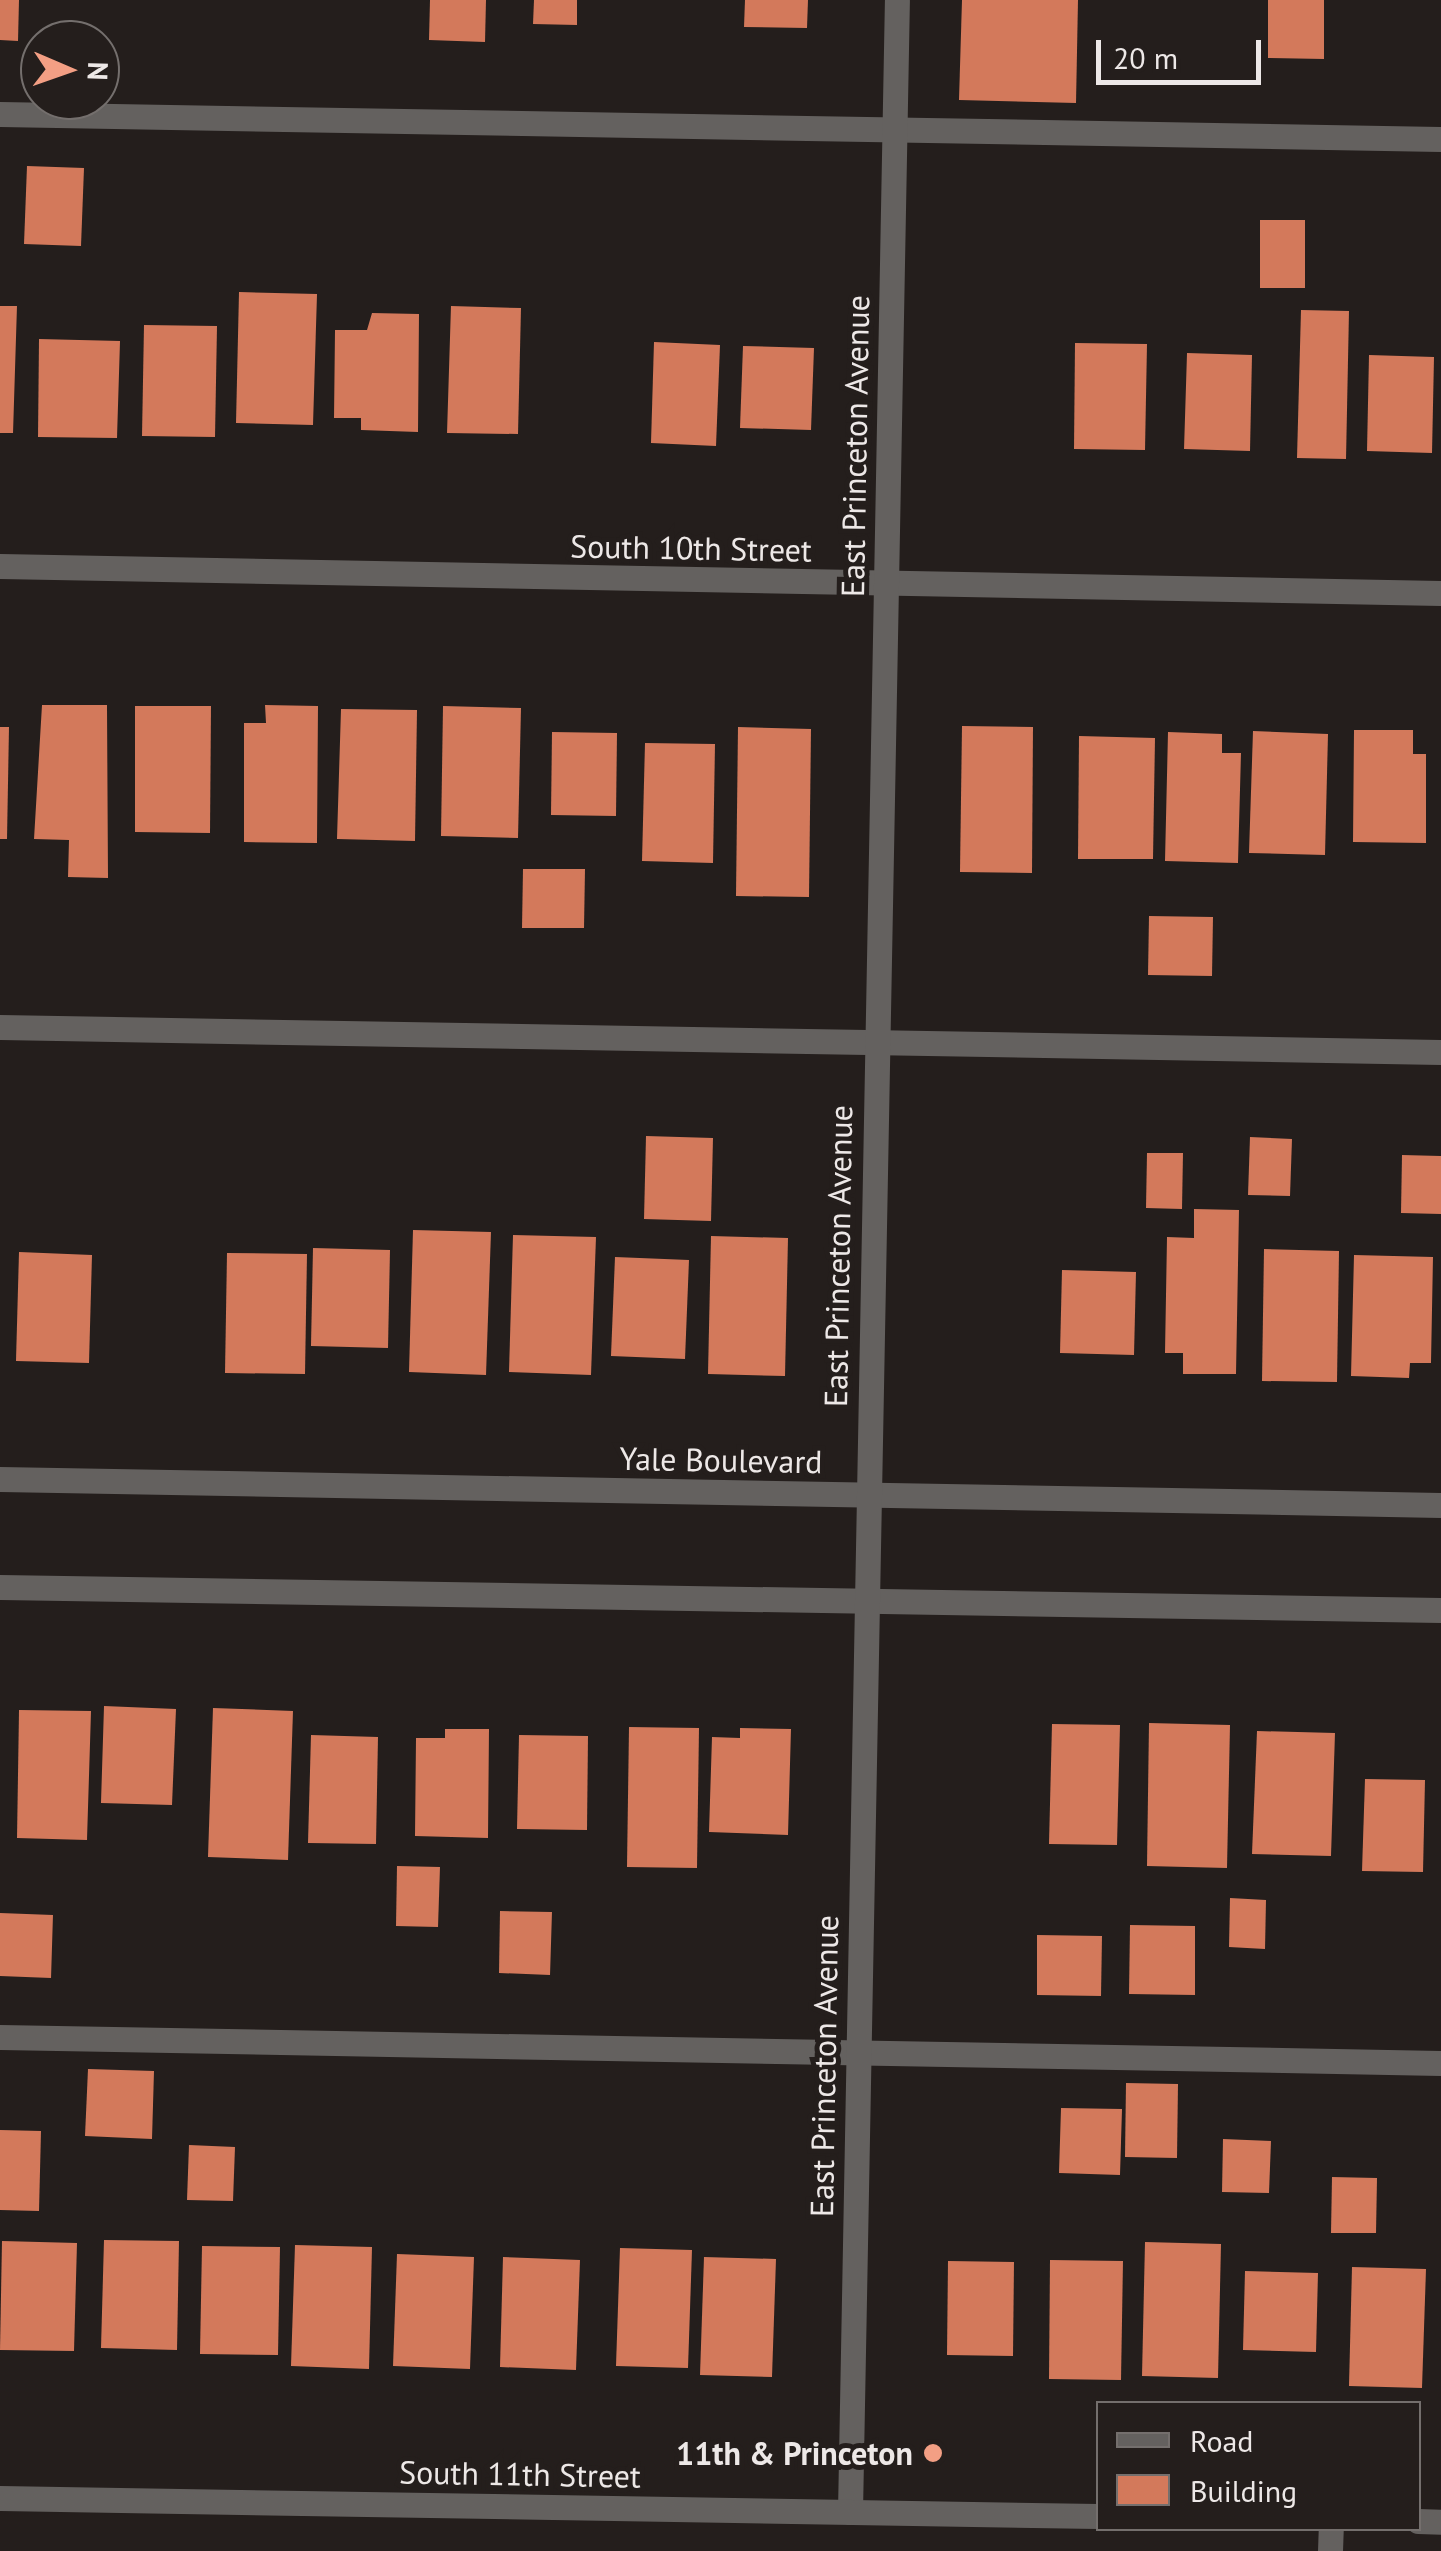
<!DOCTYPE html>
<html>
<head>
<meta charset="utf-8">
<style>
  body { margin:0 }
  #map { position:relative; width:1441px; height:2551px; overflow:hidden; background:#241e1c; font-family:"PT Sans",sans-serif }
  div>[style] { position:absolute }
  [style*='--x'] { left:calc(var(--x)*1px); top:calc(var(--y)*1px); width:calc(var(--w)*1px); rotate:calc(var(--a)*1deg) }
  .building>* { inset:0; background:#d3795b }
  .service>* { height:25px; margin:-12.5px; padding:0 12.5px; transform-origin:12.5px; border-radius:12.5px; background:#64615f }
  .minor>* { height:25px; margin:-12.5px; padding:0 12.5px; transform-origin:12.5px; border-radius:12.5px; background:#64615f }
  .tertiary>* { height:25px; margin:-12.5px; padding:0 12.5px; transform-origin:12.5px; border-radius:12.5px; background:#64615f }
  .dots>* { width:28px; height:28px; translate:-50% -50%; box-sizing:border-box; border:5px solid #241e1c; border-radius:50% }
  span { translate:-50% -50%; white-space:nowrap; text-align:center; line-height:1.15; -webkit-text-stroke:10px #241e1c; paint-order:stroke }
  .street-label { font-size:32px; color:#ede8e7 }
  .poi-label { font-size:32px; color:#ede8e7; font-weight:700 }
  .right { translate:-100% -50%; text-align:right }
  .legend { position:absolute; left:1096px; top:2401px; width:325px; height:130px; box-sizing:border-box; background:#241e1c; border:2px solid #746f6d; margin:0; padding:12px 18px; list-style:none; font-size:30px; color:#ede8e7 }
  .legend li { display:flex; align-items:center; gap:20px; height:50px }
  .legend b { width:50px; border:2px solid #746f6d }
  .north { position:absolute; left:20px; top:20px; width:100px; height:100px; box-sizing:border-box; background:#241e1c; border:2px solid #746f6d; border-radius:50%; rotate:92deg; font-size:28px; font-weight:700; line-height:40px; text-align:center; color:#ede8e7 }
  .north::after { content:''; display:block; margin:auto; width:35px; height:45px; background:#f39f84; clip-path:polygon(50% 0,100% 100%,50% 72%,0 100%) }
  .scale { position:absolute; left:1096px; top:40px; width:165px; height:45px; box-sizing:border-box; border:5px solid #ede8e7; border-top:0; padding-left:12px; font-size:30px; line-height:35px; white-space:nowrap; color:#ede8e7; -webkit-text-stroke:8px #241e1c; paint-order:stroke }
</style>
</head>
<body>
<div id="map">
  <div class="building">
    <i style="clip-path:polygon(0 0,19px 0,18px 41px,0 40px)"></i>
    <i style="clip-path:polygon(430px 0,486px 0,485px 42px,429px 40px)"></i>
    <i style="clip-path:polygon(534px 0,577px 0,577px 25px,533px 24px)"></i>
    <i style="clip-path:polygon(745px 0,808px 0,807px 28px,744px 27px)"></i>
    <i style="clip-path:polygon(962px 0,1078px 0,1076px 103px,959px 100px)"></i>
    <i style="clip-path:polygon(1268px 0,1324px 0,1324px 59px,1268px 58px)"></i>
    <i style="clip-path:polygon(27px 166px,84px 168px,81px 246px,24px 244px)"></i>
    <i style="clip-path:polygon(1260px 220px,1305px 220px,1305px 288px,1260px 288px)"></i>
    <i style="clip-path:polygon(239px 292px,317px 294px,313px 425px,236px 423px)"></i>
    <i style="clip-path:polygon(0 306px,17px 306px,13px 433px,0 433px)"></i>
    <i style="clip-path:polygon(451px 306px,521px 308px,518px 434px,447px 433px)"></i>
    <i style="clip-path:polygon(1301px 310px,1349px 311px,1346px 459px,1297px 458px)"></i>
    <i style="clip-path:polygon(372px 313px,419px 314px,418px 432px,361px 430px,361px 418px,334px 418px,335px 330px,367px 330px)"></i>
    <i style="clip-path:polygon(144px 325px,217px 326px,215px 437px,142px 436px)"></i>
    <i style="clip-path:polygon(39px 339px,120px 341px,117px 438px,38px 437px)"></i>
    <i style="clip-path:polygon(654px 342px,720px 345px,716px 446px,651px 443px)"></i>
    <i style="clip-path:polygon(1075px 343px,1147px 344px,1145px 450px,1074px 449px)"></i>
    <i style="clip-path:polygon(743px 346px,814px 348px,811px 430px,740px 428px)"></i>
    <i style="clip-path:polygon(1187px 353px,1252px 355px,1250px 451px,1184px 449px)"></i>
    <i style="clip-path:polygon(1369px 355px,1434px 357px,1432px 453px,1367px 451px)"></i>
    <i style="clip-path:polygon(42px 705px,107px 705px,108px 878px,68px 877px,69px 840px,34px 839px)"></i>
    <i style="clip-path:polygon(265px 705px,318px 706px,317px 843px,244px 842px,244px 723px,266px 723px)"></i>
    <i style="clip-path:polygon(135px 706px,211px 706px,210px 833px,135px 832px)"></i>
    <i style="clip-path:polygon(443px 706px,521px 708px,518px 838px,441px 836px)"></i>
    <i style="clip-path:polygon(341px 709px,417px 710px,415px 841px,337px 839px)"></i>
    <i style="clip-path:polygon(962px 726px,1033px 727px,1032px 873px,960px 872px)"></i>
    <i style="clip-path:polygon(0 727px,9px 727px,7px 839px,0 839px)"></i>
    <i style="clip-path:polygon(738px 727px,811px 729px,809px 897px,736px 896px)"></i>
    <i style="clip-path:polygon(1354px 730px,1413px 730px,1413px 754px,1426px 754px,1426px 843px,1353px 842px)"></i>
    <i style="clip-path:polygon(1253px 731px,1328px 734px,1325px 855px,1249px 853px)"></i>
    <i style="clip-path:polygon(552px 732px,617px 733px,616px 816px,551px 815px)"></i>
    <i style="clip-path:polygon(1168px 732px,1222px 734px,1222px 753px,1241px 753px,1238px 863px,1165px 861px)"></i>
    <i style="clip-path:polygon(1079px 736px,1155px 738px,1153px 859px,1078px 859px)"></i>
    <i style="clip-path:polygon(645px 743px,715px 744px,713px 863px,642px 861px)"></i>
    <i style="clip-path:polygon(523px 869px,585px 869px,584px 928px,522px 928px)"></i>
    <i style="clip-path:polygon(1149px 916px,1213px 917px,1212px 976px,1148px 975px)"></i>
    <i style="clip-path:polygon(646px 1136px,713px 1138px,711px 1221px,644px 1219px)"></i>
    <i style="clip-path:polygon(1250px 1137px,1292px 1139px,1290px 1196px,1248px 1195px)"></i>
    <i style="clip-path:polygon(1147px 1153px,1183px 1153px,1182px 1209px,1146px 1208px)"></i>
    <i style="clip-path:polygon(1402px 1155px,1441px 1156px,1441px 1214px,1401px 1213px)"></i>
    <i style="clip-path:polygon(1194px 1209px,1239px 1210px,1236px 1374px,1183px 1374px,1183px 1353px,1165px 1353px,1167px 1237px,1194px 1238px)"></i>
    <i style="clip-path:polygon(413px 1230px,491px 1232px,486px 1375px,409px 1372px)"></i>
    <i style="clip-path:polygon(513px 1235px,596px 1237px,591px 1375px,509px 1372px)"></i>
    <i style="clip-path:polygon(711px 1236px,788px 1238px,785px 1376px,708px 1374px)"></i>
    <i style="clip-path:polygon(313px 1248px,390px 1250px,388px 1348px,311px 1346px)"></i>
    <i style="clip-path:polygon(1264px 1249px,1339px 1251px,1337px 1382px,1262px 1381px)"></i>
    <i style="clip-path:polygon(19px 1252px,92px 1255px,89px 1363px,16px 1361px)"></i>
    <i style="clip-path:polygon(227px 1253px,307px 1254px,305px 1374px,225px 1373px)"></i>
    <i style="clip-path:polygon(1354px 1255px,1433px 1257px,1431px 1363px,1410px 1363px,1409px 1378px,1351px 1376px)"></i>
    <i style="clip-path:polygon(615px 1257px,689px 1260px,685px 1359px,611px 1356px)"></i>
    <i style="clip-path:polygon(1062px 1270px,1136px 1272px,1134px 1355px,1060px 1353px)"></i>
    <i style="clip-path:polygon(104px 1706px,176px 1709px,172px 1805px,101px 1803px)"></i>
    <i style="clip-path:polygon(213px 1708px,293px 1711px,288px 1860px,208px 1857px)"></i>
    <i style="clip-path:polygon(19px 1710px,91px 1711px,87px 1840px,17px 1838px)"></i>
    <i style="clip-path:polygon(1149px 1723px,1230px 1725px,1227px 1868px,1147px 1866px)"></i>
    <i style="clip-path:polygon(1052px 1724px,1120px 1725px,1117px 1845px,1049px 1844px)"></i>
    <i style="clip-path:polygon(629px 1727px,699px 1728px,697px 1868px,627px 1867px)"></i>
    <i style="clip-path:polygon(740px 1728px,791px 1729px,788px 1835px,709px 1832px,712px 1737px,740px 1738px)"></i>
    <i style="clip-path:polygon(445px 1729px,489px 1729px,488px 1838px,415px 1836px,416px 1738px,445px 1738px)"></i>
    <i style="clip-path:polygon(1257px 1731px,1335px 1733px,1331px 1856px,1252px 1854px)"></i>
    <i style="clip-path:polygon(311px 1735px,378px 1737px,376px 1844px,308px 1843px)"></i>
    <i style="clip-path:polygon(519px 1735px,588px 1736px,587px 1830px,517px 1829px)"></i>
    <i style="clip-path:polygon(1365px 1779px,1425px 1780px,1423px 1872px,1362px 1871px)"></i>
    <i style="clip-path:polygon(397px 1866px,440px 1867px,438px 1927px,396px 1926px)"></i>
    <i style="clip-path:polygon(1230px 1898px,1266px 1900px,1265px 1949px,1229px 1947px)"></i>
    <i style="clip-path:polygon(500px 1911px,552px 1912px,550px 1975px,499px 1973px)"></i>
    <i style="clip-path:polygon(0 1913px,53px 1915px,51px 1978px,0 1976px)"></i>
    <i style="clip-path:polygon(1130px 1925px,1195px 1926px,1195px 1995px,1129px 1994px)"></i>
    <i style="clip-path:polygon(1037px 1935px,1102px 1936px,1101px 1996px,1037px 1995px)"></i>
    <i style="clip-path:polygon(88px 2069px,154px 2071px,152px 2139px,85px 2136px)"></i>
    <i style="clip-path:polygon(1126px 2083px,1178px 2084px,1177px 2158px,1125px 2157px)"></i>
    <i style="clip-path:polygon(1061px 2108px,1122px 2109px,1120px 2175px,1059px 2173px)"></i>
    <i style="clip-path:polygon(0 2130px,41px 2131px,39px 2211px,0 2210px)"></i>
    <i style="clip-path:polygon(1223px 2139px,1271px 2141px,1269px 2193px,1222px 2192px)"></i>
    <i style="clip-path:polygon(189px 2145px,235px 2147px,233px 2201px,187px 2200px)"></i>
    <i style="clip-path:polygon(1332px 2177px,1377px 2178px,1376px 2233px,1331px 2233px)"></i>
    <i style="clip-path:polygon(104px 2240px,179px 2241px,177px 2350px,101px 2348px)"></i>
    <i style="clip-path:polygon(2px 2241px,77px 2243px,74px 2351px,0 2350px)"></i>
    <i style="clip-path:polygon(1145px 2242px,1221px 2244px,1218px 2378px,1142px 2376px)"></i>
    <i style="clip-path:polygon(295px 2245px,372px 2247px,369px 2369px,291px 2366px)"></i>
    <i style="clip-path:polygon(202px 2246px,280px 2247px,278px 2355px,200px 2354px)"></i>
    <i style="clip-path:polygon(620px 2248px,692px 2250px,688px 2368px,616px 2366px)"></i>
    <i style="clip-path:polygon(397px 2254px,474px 2257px,470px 2369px,393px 2366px)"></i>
    <i style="clip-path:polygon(503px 2257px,580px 2260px,576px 2370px,500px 2367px)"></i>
    <i style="clip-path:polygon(704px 2257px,776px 2259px,772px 2377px,700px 2375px)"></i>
    <i style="clip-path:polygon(1050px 2260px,1123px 2261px,1121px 2380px,1049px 2379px)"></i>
    <i style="clip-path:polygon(948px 2261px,1014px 2262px,1013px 2356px,947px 2355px)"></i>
    <i style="clip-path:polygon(1352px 2267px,1426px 2269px,1422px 2388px,1349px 2386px)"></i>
    <i style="clip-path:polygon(1245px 2271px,1318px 2273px,1316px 2352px,1243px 2350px)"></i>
  </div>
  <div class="service">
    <i style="--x:0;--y:114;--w:1441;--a:0.99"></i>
    <i style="--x:0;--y:1027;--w:1441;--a:0.99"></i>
    <i style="--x:0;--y:2037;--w:1441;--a:1.03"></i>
  </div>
  <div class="minor">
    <i style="--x:0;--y:566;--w:1441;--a:1.07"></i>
    <i style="--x:0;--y:1479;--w:1441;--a:1.03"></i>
    <i style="--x:0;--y:1587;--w:1441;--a:0.91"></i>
    <i style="--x:850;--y:2512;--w:2512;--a:-88.93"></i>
    <i style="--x:1330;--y:2551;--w:23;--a:-88"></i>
  </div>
  <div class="tertiary">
    <i style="--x:0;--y:2498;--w:1098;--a:0.94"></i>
    <i style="--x:1418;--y:2521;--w:23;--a:2"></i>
  </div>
  <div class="dots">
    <i style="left:933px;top:2453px;background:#f39f84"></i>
  </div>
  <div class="street-label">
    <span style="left:855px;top:446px;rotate:-89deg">East Princeton Avenue</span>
    <span style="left:691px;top:548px;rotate:1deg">South 10th Street</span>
    <span style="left:838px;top:1256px;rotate:-89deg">East Princeton Avenue</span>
    <span style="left:721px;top:1460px;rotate:1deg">Yale Boulevard</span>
    <span style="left:824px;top:2066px;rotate:-89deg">East Princeton Avenue</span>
    <span style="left:520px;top:2474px;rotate:1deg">South 11th Street</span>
  </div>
  <div class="poi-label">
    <span class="right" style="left:913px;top:2453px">11th &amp; Princeton</span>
  </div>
  <ul class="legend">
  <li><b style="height:12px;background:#64615f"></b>Road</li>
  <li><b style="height:28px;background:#d3795b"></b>Building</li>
  </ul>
  <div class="north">N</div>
  <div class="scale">20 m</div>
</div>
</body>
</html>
